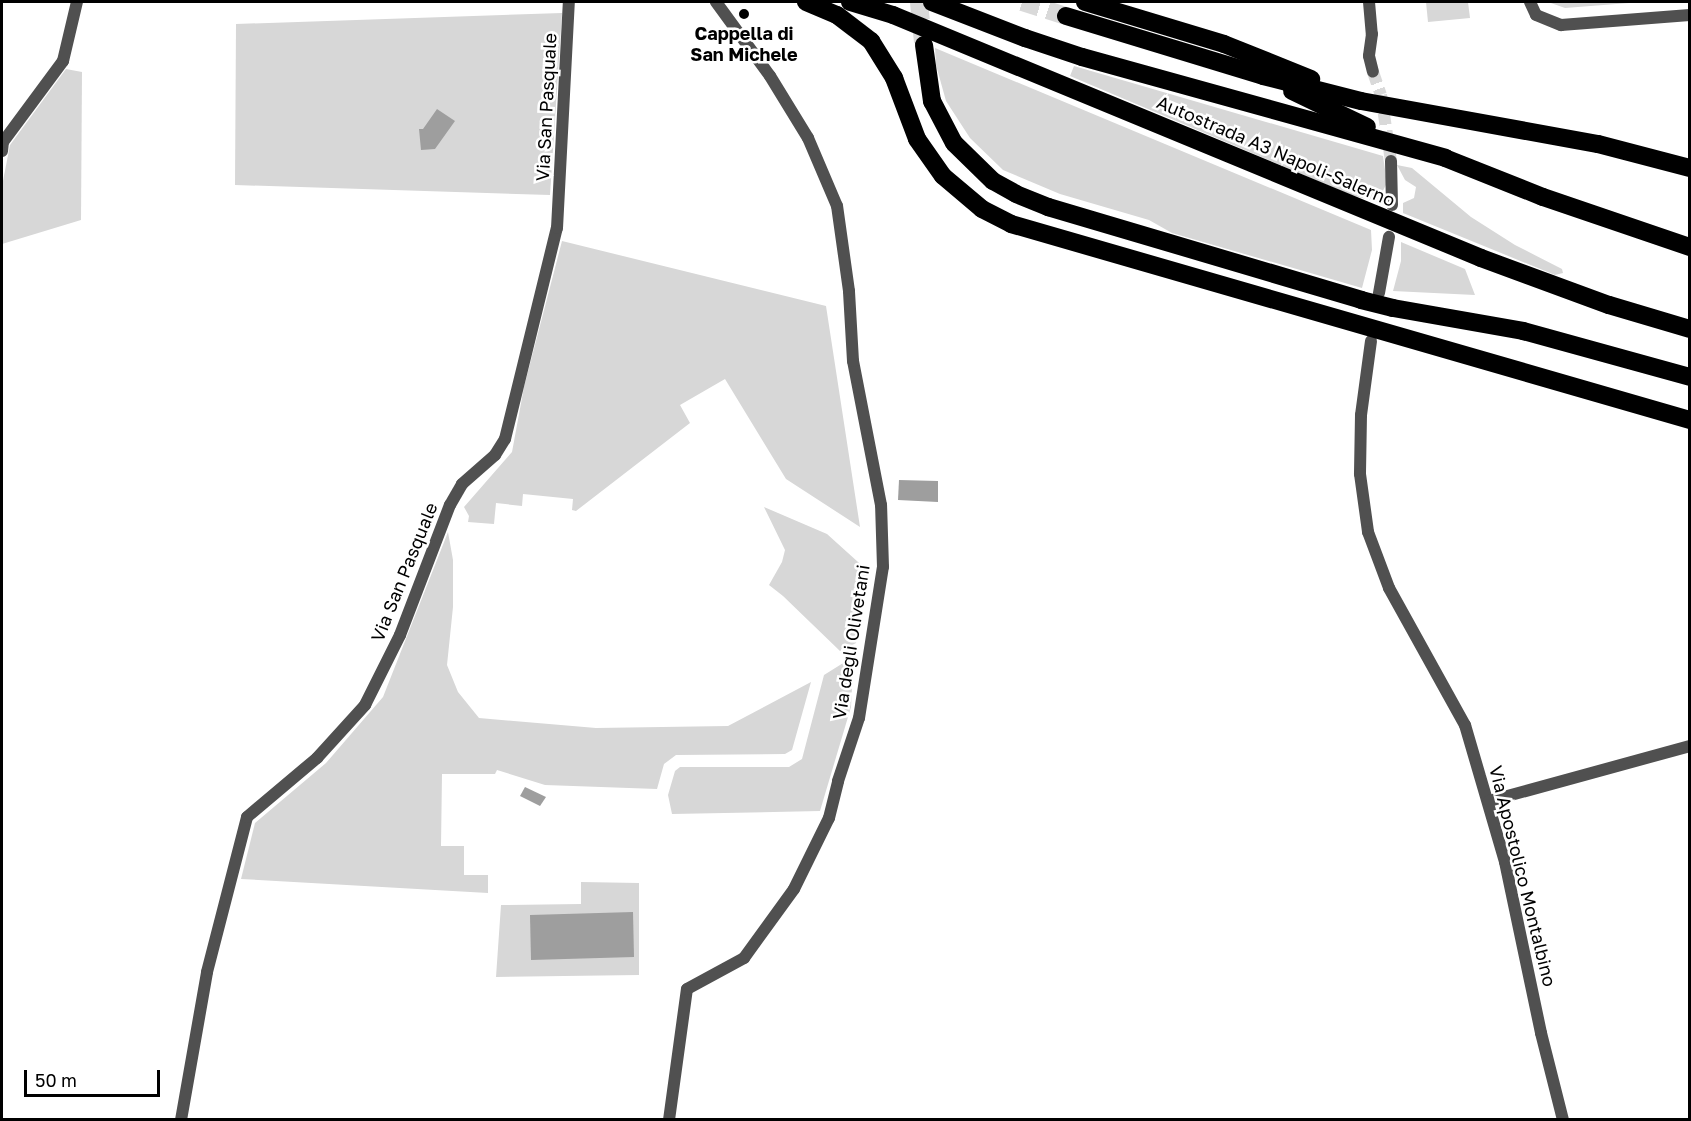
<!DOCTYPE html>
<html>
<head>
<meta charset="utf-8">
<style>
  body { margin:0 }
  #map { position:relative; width:1691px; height:1121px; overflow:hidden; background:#fff; font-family:"Golos Text",sans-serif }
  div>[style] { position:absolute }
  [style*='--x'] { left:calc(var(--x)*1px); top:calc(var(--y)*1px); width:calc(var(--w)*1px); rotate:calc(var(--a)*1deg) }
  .green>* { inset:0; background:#d7d7d7 }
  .water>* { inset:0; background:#9e9e9e }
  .street-tunnel>* { height:12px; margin-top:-6px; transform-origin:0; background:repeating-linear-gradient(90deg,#d9d9d9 0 12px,transparent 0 18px) }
  .highway-tunnel>* { height:18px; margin-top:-9px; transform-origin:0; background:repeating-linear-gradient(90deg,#d9d9d9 0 18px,transparent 0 27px) }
  .street>* { height:12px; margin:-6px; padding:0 6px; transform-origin:6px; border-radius:6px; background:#505050 }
  .highway>* { height:18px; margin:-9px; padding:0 9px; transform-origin:9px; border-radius:9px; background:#000 }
  .dots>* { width:16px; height:16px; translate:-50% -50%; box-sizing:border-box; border:3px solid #fff; border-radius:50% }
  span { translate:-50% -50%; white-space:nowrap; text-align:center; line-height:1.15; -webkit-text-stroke:5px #fff; paint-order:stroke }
  .poi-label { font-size:18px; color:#000; font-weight:700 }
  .street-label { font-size:18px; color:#000 }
  .frame { position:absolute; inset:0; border:3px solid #000; pointer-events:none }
  .scale { position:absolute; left:24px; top:1070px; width:136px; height:27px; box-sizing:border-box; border:3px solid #000; border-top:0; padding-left:8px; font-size:18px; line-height:21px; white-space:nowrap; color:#000; -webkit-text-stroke:4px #fff; paint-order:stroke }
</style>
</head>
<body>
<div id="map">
  <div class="green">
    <i style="clip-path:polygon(1426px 2px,1468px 2px,1470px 18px,1428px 22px)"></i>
    <i style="clip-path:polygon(1548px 2px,1642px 2px,1565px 8px)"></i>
    <i style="clip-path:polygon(562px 13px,550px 195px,235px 185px,236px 24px)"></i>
    <i style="clip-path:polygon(935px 48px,1371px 230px,1372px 250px,1362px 288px,1172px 233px,1149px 220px,1060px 194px,1003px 170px,970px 138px,946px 101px,936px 65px)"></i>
    <i style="clip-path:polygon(1074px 66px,1383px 156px,1387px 183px,1377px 202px,1351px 195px,1070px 76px)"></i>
    <i style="clip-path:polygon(66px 69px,82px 72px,81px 220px,2px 244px,2px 186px,10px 145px)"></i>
    <i style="clip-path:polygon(1397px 165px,1412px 168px,1471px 217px,1515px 245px,1562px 269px,1563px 273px,1555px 275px,1403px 213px,1403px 203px,1414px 198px,1416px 187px,1405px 180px)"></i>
    <i style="clip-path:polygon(562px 241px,826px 306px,860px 527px,786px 479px,725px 379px,680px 405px,690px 423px,576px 511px,572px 510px,573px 499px,523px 494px,522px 506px,496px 503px,494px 524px,468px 522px,469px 516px,464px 507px,512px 452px,524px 387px)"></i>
    <i style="clip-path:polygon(1401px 242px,1465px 269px,1475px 295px,1393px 291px,1401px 261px)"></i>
    <i style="clip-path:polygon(764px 507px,827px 534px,868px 571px,856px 643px,840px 651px,783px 596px,769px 585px,782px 562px,785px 550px)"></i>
    <i style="clip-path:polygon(448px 532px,453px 560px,453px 607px,447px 665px,458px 692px,479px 718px,596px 728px,728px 726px,811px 682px,792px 750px,785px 754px,676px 755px,664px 764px,657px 789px,545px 785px,497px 770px,495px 774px,442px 774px,441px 846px,464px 846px,464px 875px,488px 875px,488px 893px,241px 879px,255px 823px,326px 763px,383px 697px)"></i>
    <i style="clip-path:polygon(848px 660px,853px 668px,851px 707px,820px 811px,672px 814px,668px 795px,675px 771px,680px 767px,789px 767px,802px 759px,824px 675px)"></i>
    <i style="clip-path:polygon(581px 882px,639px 883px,639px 975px,496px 977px,501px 905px,581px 904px)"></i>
  </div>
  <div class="water">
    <i style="clip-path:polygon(437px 109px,455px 121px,435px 149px,421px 150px,419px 129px,423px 129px)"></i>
    <i style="clip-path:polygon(899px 480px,938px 481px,938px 502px,898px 500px)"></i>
    <i style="clip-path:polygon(525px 787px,546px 797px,540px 806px,520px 796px)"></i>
    <i style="clip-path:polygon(633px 912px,634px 957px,531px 960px,530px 915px)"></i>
  </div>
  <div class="street-tunnel">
    <i style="--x:1373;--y:72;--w:24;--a:71"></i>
    <i style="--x:1381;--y:95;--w:67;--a:81.4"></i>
  </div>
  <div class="highway-tunnel">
    <i style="--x:919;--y:2;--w:40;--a:84.3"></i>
    <i style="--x:1022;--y:2;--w:46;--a:17.7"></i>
  </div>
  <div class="street">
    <i style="--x:1369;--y:2;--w:32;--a:85"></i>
    <i style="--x:1372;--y:34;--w:22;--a:98"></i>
    <i style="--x:1369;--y:56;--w:16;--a:76"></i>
    <i style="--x:1530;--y:2;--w:14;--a:65"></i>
    <i style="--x:1536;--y:15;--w:27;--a:22"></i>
    <i style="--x:1561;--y:25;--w:129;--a:-4.4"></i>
    <i style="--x:2;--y:151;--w:9;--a:-84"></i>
    <i style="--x:3;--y:142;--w:101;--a:-53.5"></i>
    <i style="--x:63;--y:61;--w:61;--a:-76.7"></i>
    <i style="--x:1391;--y:161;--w:44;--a:88.7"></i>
    <i style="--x:1379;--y:293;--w:57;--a:-79.9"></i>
    <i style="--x:1371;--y:341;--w:75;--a:97.7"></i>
    <i style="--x:1361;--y:415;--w:59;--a:91"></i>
    <i style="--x:1360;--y:474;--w:59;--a:82.1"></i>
    <i style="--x:1368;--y:532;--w:60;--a:69.4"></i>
    <i style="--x:1389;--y:588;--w:157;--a:61"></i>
    <i style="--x:1465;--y:725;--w:143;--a:73.7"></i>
    <i style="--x:1505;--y:862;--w:175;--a:78.1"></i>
    <i style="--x:1541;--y:1033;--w:90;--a:75.8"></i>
    <i style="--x:1489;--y:801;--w:208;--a:-15.3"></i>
    <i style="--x:181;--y:1120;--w:150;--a:-80"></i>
    <i style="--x:207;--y:972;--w:160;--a:-75.5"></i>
    <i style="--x:247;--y:817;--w:92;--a:-40.1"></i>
    <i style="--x:317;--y:758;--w:72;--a:-47.8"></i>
    <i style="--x:365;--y:705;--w:78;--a:-63.4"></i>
    <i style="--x:400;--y:635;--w:139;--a:-69"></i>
    <i style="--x:450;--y:505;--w:24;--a:-60"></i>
    <i style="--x:462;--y:484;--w:44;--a:-41.3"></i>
    <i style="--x:495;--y:455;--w:19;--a:-58"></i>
    <i style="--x:505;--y:439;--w:217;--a:-76.2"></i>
    <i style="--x:557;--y:228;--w:226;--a:-87"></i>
    <i style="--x:669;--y:1120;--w:132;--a:-82.2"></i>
    <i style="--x:687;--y:989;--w:65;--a:-28.5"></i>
    <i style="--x:744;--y:958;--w:85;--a:-54.1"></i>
    <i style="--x:794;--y:889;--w:79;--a:-63.8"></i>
    <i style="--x:829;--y:818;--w:38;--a:-76"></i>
    <i style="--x:838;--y:781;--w:66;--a:-71.6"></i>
    <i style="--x:859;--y:718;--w:153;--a:-81"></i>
    <i style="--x:883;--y:567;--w:62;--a:-91.8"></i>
    <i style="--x:881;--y:505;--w:147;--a:-101"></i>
    <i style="--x:853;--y:361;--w:70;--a:-93.3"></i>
    <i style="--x:849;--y:291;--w:86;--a:-98"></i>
    <i style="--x:837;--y:206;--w:74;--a:-113.1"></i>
    <i style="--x:808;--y:138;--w:73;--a:-121.5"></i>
    <i style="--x:770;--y:76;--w:92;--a:-126.1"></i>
  </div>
  <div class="highway">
    <i style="--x:806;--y:2;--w:34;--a:23"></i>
    <i style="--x:837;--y:15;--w:43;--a:37.4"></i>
    <i style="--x:871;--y:41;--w:44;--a:58.1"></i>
    <i style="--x:894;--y:78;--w:65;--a:69.3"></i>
    <i style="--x:917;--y:139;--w:45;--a:54.9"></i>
    <i style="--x:943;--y:176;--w:51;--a:40.2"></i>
    <i style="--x:982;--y:209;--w:33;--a:27"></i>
    <i style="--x:1011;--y:224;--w:707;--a:16.1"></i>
    <i style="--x:850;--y:2;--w:45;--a:16.8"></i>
    <i style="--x:893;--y:15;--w:636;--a:22.45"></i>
    <i style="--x:1481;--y:258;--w:136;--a:20.2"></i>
    <i style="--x:1609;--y:305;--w:84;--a:16.5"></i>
    <i style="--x:932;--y:2;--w:100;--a:21.2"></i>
    <i style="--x:1025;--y:38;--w:60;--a:18.4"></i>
    <i style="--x:1082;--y:57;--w:377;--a:15.5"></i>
    <i style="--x:1445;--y:158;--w:105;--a:21.7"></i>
    <i style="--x:1543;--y:197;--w:155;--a:18.8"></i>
    <i style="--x:1085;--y:2;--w:145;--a:16.8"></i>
    <i style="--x:1224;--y:44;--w:94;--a:21.9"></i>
    <i style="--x:1066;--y:16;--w:206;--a:16.9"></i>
    <i style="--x:1263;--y:76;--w:101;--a:14.3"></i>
    <i style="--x:1361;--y:101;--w:241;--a:10.3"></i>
    <i style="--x:1598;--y:144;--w:95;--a:14.6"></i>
    <i style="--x:924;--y:45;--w:57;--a:81.9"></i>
    <i style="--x:932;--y:101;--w:47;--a:62.4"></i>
    <i style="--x:954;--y:143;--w:54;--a:44.3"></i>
    <i style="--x:993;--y:181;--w:26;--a:29"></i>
    <i style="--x:1016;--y:194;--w:35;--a:22"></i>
    <i style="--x:1048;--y:207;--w:327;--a:16.5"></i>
    <i style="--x:1361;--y:300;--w:33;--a:14"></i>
    <i style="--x:1393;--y:308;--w:132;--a:10"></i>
    <i style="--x:1523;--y:331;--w:173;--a:15.4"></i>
    <i style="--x:1292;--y:91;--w:83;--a:25.6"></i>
  </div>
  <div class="dots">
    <i style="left:744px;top:14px;background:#000"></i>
  </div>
  <div class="poi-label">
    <span style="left:744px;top:44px">Cappella di<br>San Michele</span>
  </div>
  <div class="street-label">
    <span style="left:546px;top:107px;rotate:-87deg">Via San Pasquale</span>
    <span style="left:1276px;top:151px;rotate:23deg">Autostrada A3 Napoli-Salerno</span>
    <span style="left:404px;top:572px;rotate:-68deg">Via San Pasquale</span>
    <span style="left:851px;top:642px;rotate:-81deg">Via degli Olivetani</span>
    <span style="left:1523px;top:876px;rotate:76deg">Via Apostolico Montalbino</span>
  </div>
  <div class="frame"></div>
  <div class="scale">50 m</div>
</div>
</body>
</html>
